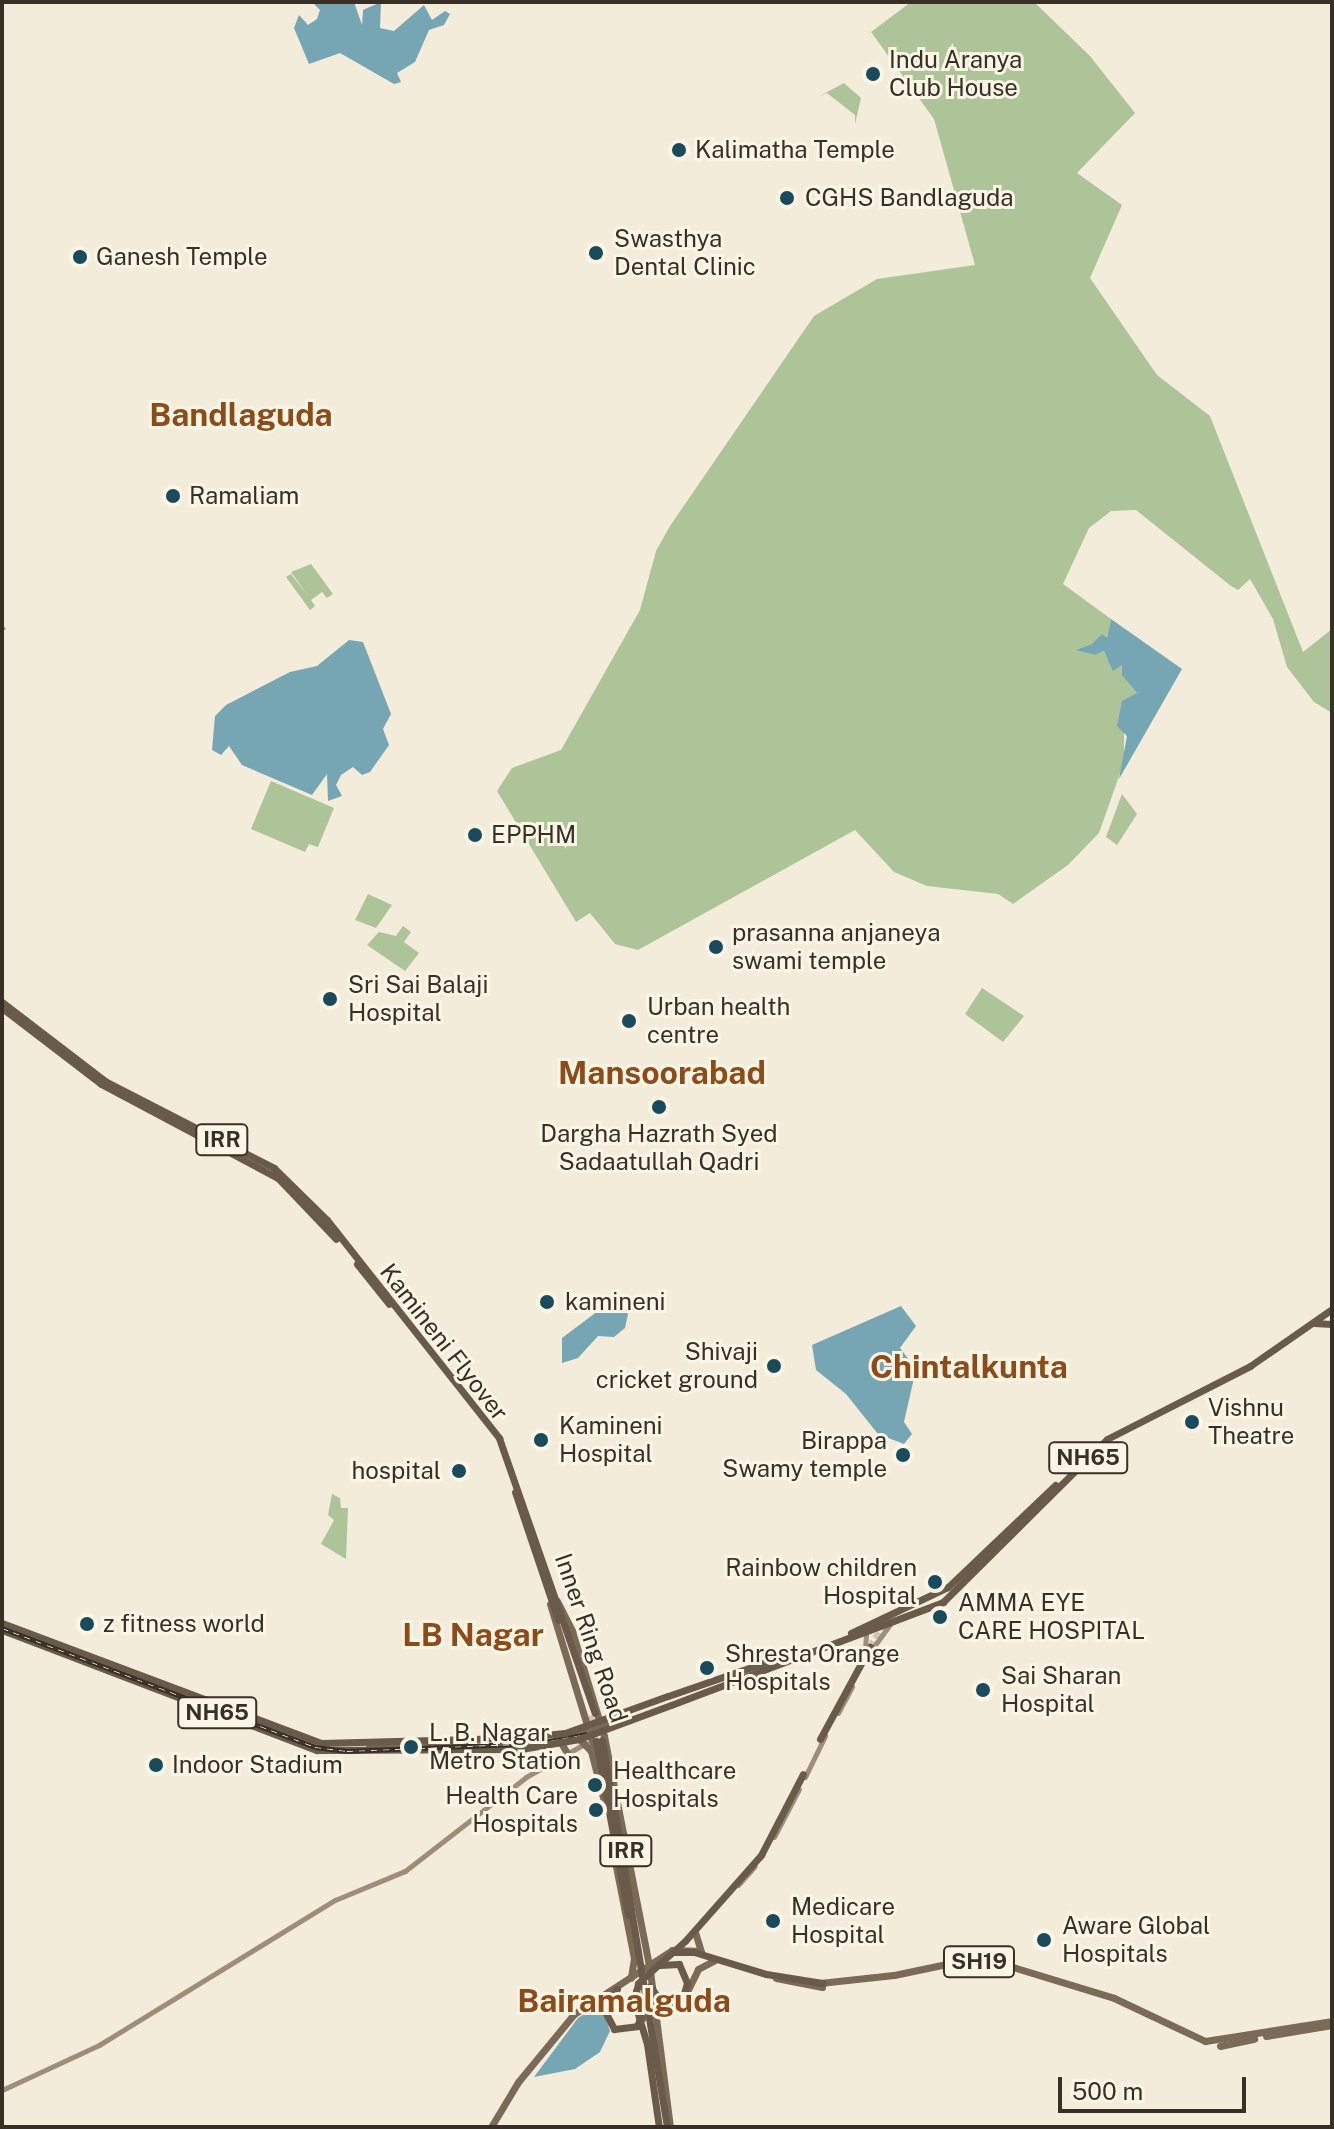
<!DOCTYPE html>
<html>
<head>
<meta charset="utf-8">
<style>
  body { margin:0 }
  #map { position:relative; width:1334px; height:2129px; overflow:hidden; background:#f3ecda; font-family:"Public Sans",sans-serif }
  div>[style] { position:absolute }
  [style*='--x'] { left:calc(var(--x)*1px); top:calc(var(--y)*1px); width:calc(var(--w)*1px); rotate:calc(var(--a)*1deg) }
  .green>* { inset:0; background:#adc499 }
  .water>* { inset:0; background:#76a5b3 }
  .stream>* { height:2px; margin:-1px; padding:0 1px; transform-origin:1px; border-radius:1px; background:#76a5b3 }
  .trunk-tunnel>* { height:7px; margin-top:-3.5px; transform-origin:0; background:repeating-linear-gradient(90deg,#cec6b6 0 7px,transparent 0 10.5px) }
  .secondary>* { height:5px; margin:-2.5px; padding:0 2.5px; transform-origin:2.5px; border-radius:2.5px; background:#a08d76 }
  .primary>* { height:7px; margin:-3.5px; padding:0 3.5px; transform-origin:3.5px; border-radius:3.5px; background:#7b6a56 }
  .trunk>* { height:7px; margin:-3.5px; padding:0 3.5px; transform-origin:3.5px; border-radius:3.5px; background:#6a5a4a }
  .rail>* { height:5px; margin-top:-2.5px; transform-origin:0; background:repeating-linear-gradient(90deg,#fbf5e6 0 6px,#382f27 0 12px); box-sizing:border-box; border-block:2px solid #382f27 }
  .trunk-bridge>* { height:7px; margin:-3.5px; padding:0 3.5px; transform-origin:3.5px; border-radius:3.5px; background:#6a5a4a }
  .dots>* { width:22px; height:22px; translate:-50% -50%; box-sizing:border-box; border:4px solid #fbf5e6; border-radius:50% }
  span { translate:-50% -50%; white-space:nowrap; text-align:center; line-height:1.15; -webkit-text-stroke:6px #fbf5e6; paint-order:stroke }
  .shield-label span { padding:2px 6px; background:#fbf5e6; border:2px solid; border-radius:6px; -webkit-text-stroke-width:0 }
  .shield-label { font-size:22px; color:#382f27; font-weight:700 }
  .poi-label { font-size:24px; color:#382f27 }
  .left { translate:0 -50%; text-align:left }
  .right { translate:-100% -50%; text-align:right }
  .street-label { font-size:24px; color:#382f27 }
  .district-label { font-size:32px; color:#8d4b19; font-weight:700 }
  .frame { position:absolute; inset:0; border:4px solid #382f27; pointer-events:none }
  .scale { position:absolute; left:1058px; top:2077px; width:188px; height:36px; box-sizing:border-box; border:4px solid #382f27; border-top:0; padding-left:10px; font-size:24px; line-height:28px; white-space:nowrap; color:#382f27; -webkit-text-stroke:6px #fbf5e6; paint-order:stroke }
</style>
</head>
<body>
<div id="map">
  <div class="green">
    <i style="clip-path:polygon(911px 2px,1034px 2px,1090px 56px,1135px 113px,1077px 173px,1122px 205px,1090px 278px,1157px 375px,1210px 416px,1303px 652px,1332px 629px,1332px 713px,1314px 702px,1287px 667px,1273px 619px,1250px 579px,1238px 590px,1231px 586px,1136px 510px,1111px 511px,1089px 528px,1063px 584px,1111px 619px,1107px 639px,1075px 650px,1095px 655px,1104px 651px,1114px 670px,1122px 665px,1123px 675px,1137px 693px,1124px 729px,1124px 762px,1099px 833px,1068px 865px,1013px 904px,998px 894px,927px 886px,894px 872px,855px 830px,638px 950px,615px 944px,590px 913px,576px 922px,497px 791px,512px 768px,561px 750px,640px 610px,656px 551px,670px 526px,814px 316px,877px 279px,975px 265px,934px 119px,871px 32px)"></i>
    <i style="clip-path:polygon(844px 83px,861px 98px,855px 124px,855px 115px,827px 93px,818px 97px)"></i>
    <i style="clip-path:polygon(311px 564px,333px 594px,327px 598px,322px 592px,311px 600px,315px 606px,310px 610px,286px 577px,291px 574px,308px 596px,291px 572px)"></i>
    <i style="clip-path:polygon(271px 781px,334px 808px,318px 847px,309px 844px,305px 852px,251px 829px)"></i>
    <i style="clip-path:polygon(1122px 794px,1137px 814px,1117px 845px,1106px 837px)"></i>
    <i style="clip-path:polygon(368px 894px,392px 905px,376px 928px,355px 920px)"></i>
    <i style="clip-path:polygon(403px 926px,411px 932px,404px 942px,419px 953px,405px 971px,367px 945px,379px 932px,396px 936px)"></i>
    <i style="clip-path:polygon(982px 988px,1024px 1016px,1003px 1042px,965px 1014px)"></i>
    <i style="clip-path:polygon(332px 1494px,340px 1498px,341px 1508px,348px 1508px,346px 1559px,321px 1544px,334px 1520px,328px 1515px)"></i>
  </div>
  <div class="water">
    <i style="clip-path:polygon(312px 2px,354px 2px,362px 25px,363px 10px,381px 2px,380px 28px,394px 31px,424px 5px,432px 20px,445px 11px,450px 14px,444px 25px,429px 30px,415px 62px,397px 73px,401px 82px,394px 84px,340px 53px,309px 64px,294px 28px,299px 15px,308px 25px,317px 19px,320px 10px)"></i>
    <i style="clip-path:polygon(1111px 619px,1182px 669px,1119px 779px,1127px 736px,1117px 726px,1122px 701px,1137px 693px,1122px 675px,1122px 665px,1113px 671px,1104px 651px,1095px 655px,1075px 650px,1092px 644px,1102px 634px,1107px 638px)"></i>
    <i style="clip-path:polygon(349px 640px,363px 642px,391px 714px,383px 729px,389px 745px,370px 772px,362px 775px,353px 767px,341px 775px,336px 785px,342px 796px,328px 801px,327px 774px,312px 795px,242px 765px,229px 746px,221px 755px,212px 750px,215px 716px,226px 705px,290px 672px,317px 666px)"></i>
    <i style="clip-path:polygon(610px 1302px,620px 1304px,628px 1314px,625px 1328px,614px 1337px,598px 1336px,578px 1358px,562px 1363px,562px 1338px)"></i>
    <i style="clip-path:polygon(901px 1306px,916px 1326px,900px 1348px,916px 1369px,904px 1422px,912px 1434px,904px 1444px,878px 1434px,846px 1394px,816px 1370px,812px 1345px)"></i>
    <i style="clip-path:polygon(601px 2003px,610px 2031px,600px 2052px,575px 2069px,534px 2077px,578px 2018px)"></i>
  </div>
  <div class="stream">
    <i style="--x:2;--y:626;--w:4;--a:45"></i>
  </div>
  <div class="trunk-tunnel">
    <i style="--x:870;--y:1647;--w:26;--a:-58"></i>
    <i style="--x:590;--y:1715;--w:27;--a:77"></i>
  </div>
  <div class="secondary">
    <i style="--x:865;--y:1649;--w:16;--a:-86"></i>
    <i style="--x:872;--y:1649;--w:31;--a:-54"></i>
    <i style="--x:838;--y:1713;--w:30;--a:-62"></i>
    <i style="--x:805;--y:1777;--w:46;--a:-64"></i>
    <i style="--x:774;--y:1837;--w:54;--a:-62.5"></i>
    <i style="--x:738;--y:1885;--w:25;--a:-48"></i>
    <i style="--x:2;--y:2090;--w:107;--a:-24.9"></i>
    <i style="--x:99;--y:2045;--w:277;--a:-31.6"></i>
    <i style="--x:335;--y:1900;--w:76;--a:-22.5"></i>
    <i style="--x:405;--y:1871;--w:153;--a:-37.8"></i>
    <i style="--x:526;--y:1777;--w:69;--a:-29.5"></i>
  </div>
  <div class="primary">
    <i style="--x:557;--y:1601;--w:34;--a:63"></i>
    <i style="--x:572;--y:1631;--w:110;--a:73.1"></i>
    <i style="--x:604;--y:1736;--w:239;--a:78.9"></i>
    <i style="--x:650;--y:1971;--w:157;--a:82.7"></i>
    <i style="--x:550;--y:1604;--w:154;--a:73"></i>
    <i style="--x:572;--y:1733;--w:52;--a:-14.6"></i>
    <i style="--x:577;--y:1737;--w:20;--a:45"></i>
    <i style="--x:591;--y:1751;--w:56;--a:75.5"></i>
    <i style="--x:560;--y:1741;--w:14;--a:60"></i>
    <i style="--x:369;--y:1747;--w:99;--a:-2.3"></i>
    <i style="--x:612;--y:1846;--w:114;--a:78.9"></i>
    <i style="--x:634;--y:1958;--w:20;--a:99"></i>
    <i style="--x:695;--y:1932;--w:21;--a:73"></i>
    <i style="--x:776;--y:1978;--w:47;--a:11.1"></i>
    <i style="--x:820;--y:1983;--w:74;--a:-6.2"></i>
    <i style="--x:894;--y:1975;--w:88;--a:-11.8"></i>
    <i style="--x:980;--y:1957;--w:140;--a:17"></i>
    <i style="--x:1114;--y:1998;--w:101;--a:25.3"></i>
    <i style="--x:1205;--y:2041;--w:129;--a:-8.9"></i>
    <i style="--x:636;--y:1991;--w:28;--a:77"></i>
    <i style="--x:683;--y:2000;--w:34;--a:-64"></i>
    <i style="--x:698;--y:1969;--w:19;--a:-28"></i>
    <i style="--x:1266;--y:2036;--w:67;--a:-9.5"></i>
    <i style="--x:1220;--y:2046;--w:35;--a:-12"></i>
    <i style="--x:491;--y:2127;--w:52;--a:-59"></i>
    <i style="--x:518;--y:2082;--w:88;--a:-50.5"></i>
    <i style="--x:574;--y:2014;--w:117;--a:-33.1"></i>
    <i style="--x:672;--y:1950;--w:23;--a:2"></i>
  </div>
  <div class="trunk">
    <i style="--x:2;--y:1002;--w:130;--a:37.5"></i>
    <i style="--x:105;--y:1081;--w:190;--a:27.2"></i>
    <i style="--x:274;--y:1168;--w:74;--a:44.5"></i>
    <i style="--x:327;--y:1220;--w:278;--a:51.7"></i>
    <i style="--x:499;--y:1438;--w:291;--a:70.8"></i>
    <i style="--x:2;--y:1008;--w:125;--a:37.5"></i>
    <i style="--x:101;--y:1084;--w:200;--a:28"></i>
    <i style="--x:278;--y:1178;--w:84;--a:46.4"></i>
    <i style="--x:357;--y:1264;--w:51;--a:51.3"></i>
    <i style="--x:1314;--y:1323;--w:17;--a:3"></i>
    <i style="--x:515;--y:1492;--w:135;--a:71.4"></i>
    <i style="--x:2;--y:1623;--w:341;--a:20.6"></i>
    <i style="--x:321;--y:1743;--w:195;--a:-1.5"></i>
    <i style="--x:2;--y:1630;--w:337;--a:20.9"></i>
    <i style="--x:317;--y:1750;--w:204;--a:-0.3"></i>
    <i style="--x:851;--y:1633;--w:107;--a:-25.4"></i>
    <i style="--x:948;--y:1587;--w:148;--a:-43.6"></i>
    <i style="--x:668;--y:1696;--w:138;--a:-19.1"></i>
    <i style="--x:671;--y:1705;--w:291;--a:-20.7"></i>
    <i style="--x:943;--y:1602;--w:231;--a:-44.8"></i>
    <i style="--x:1107;--y:1439;--w:161;--a:-27"></i>
    <i style="--x:1250;--y:1366;--w:100;--a:-34.8"></i>
    <i style="--x:820;--y:1739;--w:105;--a:-61.5"></i>
    <i style="--x:602;--y:1740;--w:111;--a:80.1"></i>
    <i style="--x:596;--y:1741;--w:111;--a:79.6"></i>
    <i style="--x:761;--y:1855;--w:91;--a:-62.6"></i>
    <i style="--x:659;--y:1965;--w:20;--a:-3"></i>
    <i style="--x:679;--y:1964;--w:21;--a:67"></i>
    <i style="--x:766;--y:1974;--w:57;--a:9.1"></i>
    <i style="--x:647;--y:2044;--w:84;--a:81.8"></i>
  </div>
  <div class="rail">
    <i style="--x:2;--y:1628;--w:335;--a:20.8"></i>
    <i style="--x:315;--y:1747;--w:32;--a:7"></i>
    <i style="--x:347;--y:1751;--w:192;--a:-2.4"></i>
    <i style="--x:539;--y:1743;--w:49;--a:-10.6"></i>
  </div>
  <div class="trunk-bridge">
    <i style="--x:516;--y:1738;--w:49;--a:-5.8"></i>
    <i style="--x:565;--y:1733;--w:109;--a:-19.8"></i>
    <i style="--x:521;--y:1749;--w:59;--a:-9.8"></i>
    <i style="--x:579;--y:1739;--w:98;--a:-20.3"></i>
    <i style="--x:621;--y:1849;--w:282;--a:80.6"></i>
    <i style="--x:616;--y:1850;--w:66;--a:79.5"></i>
    <i style="--x:674;--y:1952;--w:20;--a:0"></i>
    <i style="--x:694;--y:1952;--w:75;--a:17"></i>
    <i style="--x:650;--y:1986;--w:16;--a:55"></i>
    <i style="--x:659;--y:1999;--w:12;--a:20"></i>
    <i style="--x:670;--y:2003;--w:14;--a:-25"></i>
    <i style="--x:683;--y:1997;--w:15;--a:-74"></i>
    <i style="--x:617;--y:1989;--w:24;--a:126"></i>
    <i style="--x:603;--y:2008;--w:24;--a:62"></i>
    <i style="--x:614;--y:2029;--w:23;--a:-7"></i>
    <i style="--x:637;--y:2026;--w:24;--a:-68"></i>
    <i style="--x:647;--y:2044;--w:45;--a:-106.8"></i>
    <i style="--x:634;--y:2001;--w:18;--a:-77"></i>
    <i style="--x:638;--y:1983;--w:63;--a:-41.8"></i>
    <i style="--x:685;--y:1941;--w:115;--a:-48.5"></i>
  </div>
  <div class="dots">
    <i style="left:873px;top:74px;background:#194b5c"></i>
    <i style="left:679px;top:150px;background:#194b5c"></i>
    <i style="left:787px;top:198px;background:#194b5c"></i>
    <i style="left:596px;top:253px;background:#194b5c"></i>
    <i style="left:80px;top:257px;background:#194b5c"></i>
    <i style="left:173px;top:496px;background:#194b5c"></i>
    <i style="left:475px;top:835px;background:#194b5c"></i>
    <i style="left:716px;top:947px;background:#194b5c"></i>
    <i style="left:330px;top:999px;background:#194b5c"></i>
    <i style="left:629px;top:1021px;background:#194b5c"></i>
    <i style="left:659px;top:1107px;background:#194b5c"></i>
    <i style="left:547px;top:1302px;background:#194b5c"></i>
    <i style="left:774px;top:1366px;background:#194b5c"></i>
    <i style="left:1192px;top:1422px;background:#194b5c"></i>
    <i style="left:541px;top:1440px;background:#194b5c"></i>
    <i style="left:903px;top:1455px;background:#194b5c"></i>
    <i style="left:459px;top:1471px;background:#194b5c"></i>
    <i style="left:935px;top:1582px;background:#194b5c"></i>
    <i style="left:940px;top:1617px;background:#194b5c"></i>
    <i style="left:87px;top:1624px;background:#194b5c"></i>
    <i style="left:707px;top:1668px;background:#194b5c"></i>
    <i style="left:983px;top:1690px;background:#194b5c"></i>
    <i style="left:411px;top:1747px;background:#194b5c"></i>
    <i style="left:156px;top:1765px;background:#194b5c"></i>
    <i style="left:595px;top:1785px;background:#194b5c"></i>
    <i style="left:596px;top:1810px;background:#194b5c"></i>
    <i style="left:773px;top:1921px;background:#194b5c"></i>
    <i style="left:1044px;top:1940px;background:#194b5c"></i>
  </div>
  <div class="shield-label">
    <span style="left:222px;top:1140px">IRR</span>
    <span style="left:1088px;top:1458px">NH65</span>
    <span style="left:217px;top:1713px">NH65</span>
    <span style="left:626px;top:1851px">IRR</span>
    <span style="left:979px;top:1962px">SH19</span>
  </div>
  <div class="poi-label">
    <span class="left" style="left:889px;top:74px">Indu Aranya<br>Club House</span>
    <span class="left" style="left:695px;top:150px">Kalimatha Temple</span>
    <span class="left" style="left:805px;top:198px">CGHS Bandlaguda</span>
    <span class="left" style="left:614px;top:253px">Swasthya<br>Dental Clinic</span>
    <span class="left" style="left:96px;top:257px">Ganesh Temple</span>
    <span class="left" style="left:189px;top:496px">Ramaliam</span>
    <span class="left" style="left:491px;top:835px">EPPHM</span>
    <span class="left" style="left:732px;top:947px">prasanna anjaneya<br>swami temple</span>
    <span class="left" style="left:348px;top:999px">Sri Sai Balaji<br>Hospital</span>
    <span class="left" style="left:647px;top:1021px">Urban health<br>centre</span>
    <span style="left:659px;top:1148px">Dargha Hazrath Syed<br>Sadaatullah Qadri</span>
    <span class="left" style="left:565px;top:1302px">kamineni</span>
    <span class="right" style="left:758px;top:1366px">Shivaji<br>cricket ground</span>
    <span class="left" style="left:1208px;top:1422px">Vishnu<br>Theatre</span>
    <span class="left" style="left:559px;top:1440px">Kamineni<br>Hospital</span>
    <span class="right" style="left:887px;top:1455px">Birappa<br>Swamy temple</span>
    <span class="right" style="left:441px;top:1471px">hospital</span>
    <span class="right" style="left:917px;top:1582px">Rainbow children<br>Hospital</span>
    <span class="left" style="left:958px;top:1617px">AMMA EYE<br>CARE HOSPITAL</span>
    <span class="left" style="left:103px;top:1624px">z fitness world</span>
    <span class="left" style="left:725px;top:1668px">Shresta Orange<br>Hospitals</span>
    <span class="left" style="left:1001px;top:1690px">Sai Sharan<br>Hospital</span>
    <span class="left" style="left:429px;top:1747px">L. B. Nagar<br>Metro Station</span>
    <span class="left" style="left:172px;top:1765px">Indoor Stadium</span>
    <span class="left" style="left:613px;top:1785px">Healthcare<br>Hospitals</span>
    <span class="right" style="left:578px;top:1810px">Health Care<br>Hospitals</span>
    <span class="left" style="left:791px;top:1921px">Medicare<br>Hospital</span>
    <span class="left" style="left:1062px;top:1940px">Aware Global<br>Hospitals</span>
  </div>
  <div class="street-label">
    <span style="left:444px;top:1342px;rotate:52deg">Kamineni Flyover</span>
    <span style="left:591px;top:1638px;rotate:71deg">Inner Ring Road</span>
  </div>
  <div class="district-label">
    <span style="left:241px;top:415px">Bandlaguda</span>
    <span style="left:662px;top:1073px">Mansoorabad</span>
    <span style="left:969px;top:1367px">Chintalkunta</span>
    <span style="left:473px;top:1635px">LB Nagar</span>
    <span style="left:624px;top:2001px">Bairamalguda</span>
  </div>
  <div class="frame"></div>
  <div class="scale">500 m</div>
</div>
</body>
</html>
